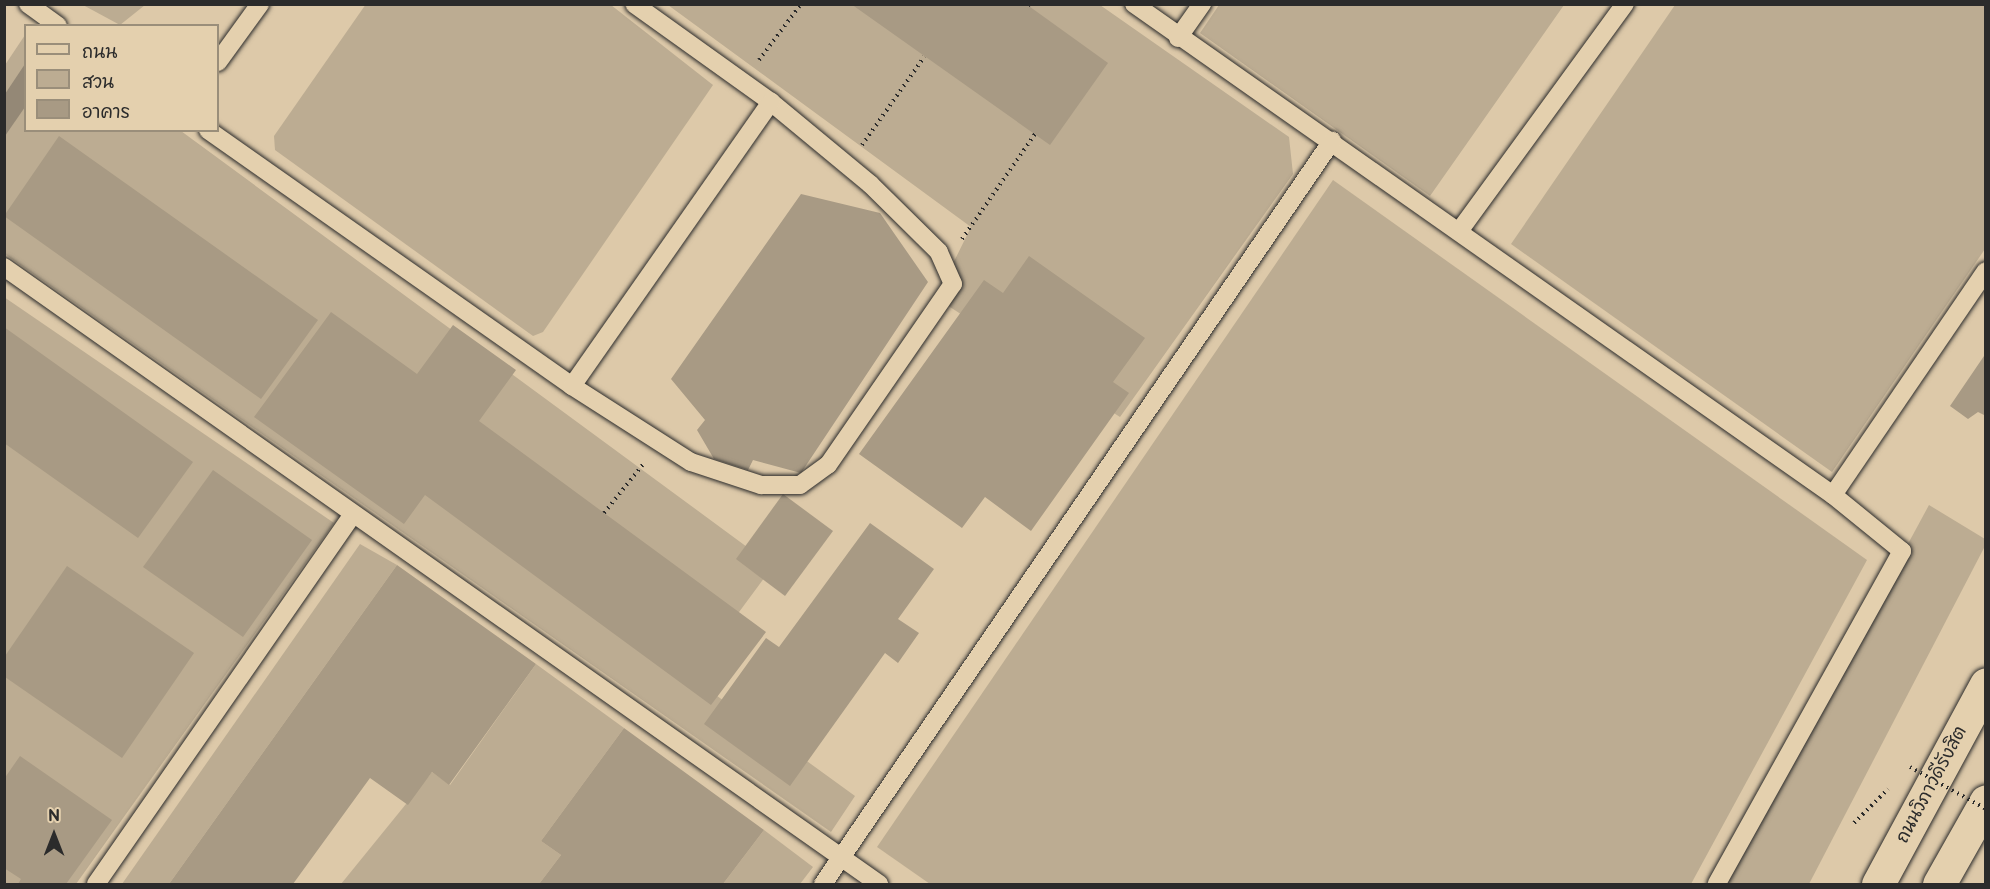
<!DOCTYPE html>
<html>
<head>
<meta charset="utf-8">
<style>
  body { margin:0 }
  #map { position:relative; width:1990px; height:889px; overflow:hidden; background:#ddc9a9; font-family:"Balsamiq Sans","Playpen Sans Thai",sans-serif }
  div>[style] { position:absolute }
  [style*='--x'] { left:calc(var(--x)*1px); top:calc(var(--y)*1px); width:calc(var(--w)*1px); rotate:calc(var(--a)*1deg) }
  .green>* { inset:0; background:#bcac92 }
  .water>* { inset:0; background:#948876 }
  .building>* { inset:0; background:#a89a84 }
  .path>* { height:4px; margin-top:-2px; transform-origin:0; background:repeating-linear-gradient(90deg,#2b2b2b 0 1.5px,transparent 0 6px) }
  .roads { filter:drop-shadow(0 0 2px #2b2b2b) drop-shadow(0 0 2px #2b2b2b) }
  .service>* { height:18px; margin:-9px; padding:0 9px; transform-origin:9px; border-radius:9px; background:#e4d0ae }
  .secondary>* { height:33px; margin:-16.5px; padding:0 16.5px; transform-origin:16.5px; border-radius:16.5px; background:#e4d0ae }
  .trunk>* { height:33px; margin:-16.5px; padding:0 16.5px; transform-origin:16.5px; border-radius:16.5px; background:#e4d0ae }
  .path-bridge>* { height:4px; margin-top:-2px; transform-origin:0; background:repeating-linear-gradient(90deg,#2b2b2b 0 1.5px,transparent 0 6px) }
  span { translate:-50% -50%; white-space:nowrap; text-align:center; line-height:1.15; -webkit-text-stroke:4.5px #e4d0ae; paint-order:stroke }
  .street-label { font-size:18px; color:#2b2b2b }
  .frame { position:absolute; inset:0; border:6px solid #2b2b2b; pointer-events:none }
  .legend { position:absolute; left:24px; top:24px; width:195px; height:108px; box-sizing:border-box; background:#e4d0ae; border:2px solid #9a8e7a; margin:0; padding:8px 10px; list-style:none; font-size:18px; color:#2b2b2b }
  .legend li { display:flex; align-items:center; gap:12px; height:30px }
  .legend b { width:30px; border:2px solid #9a8e7a }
  .north { position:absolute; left:24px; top:805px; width:60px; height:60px; -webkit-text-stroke:4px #e4d0ae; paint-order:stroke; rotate:0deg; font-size:16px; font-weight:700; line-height:24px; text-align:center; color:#2b2b2b }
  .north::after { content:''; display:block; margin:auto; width:21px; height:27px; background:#2b2b2b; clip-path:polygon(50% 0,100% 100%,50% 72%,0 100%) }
</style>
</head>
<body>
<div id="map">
  <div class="green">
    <i style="clip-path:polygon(366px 4px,611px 5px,713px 85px,543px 332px,533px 336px,275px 150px,274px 136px)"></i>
    <i style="clip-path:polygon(83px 5px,145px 5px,120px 25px)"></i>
    <i style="clip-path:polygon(668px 5px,1100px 5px,1289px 137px,1293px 174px,1120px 417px,936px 298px,971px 227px)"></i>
    <i style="clip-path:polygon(1219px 5px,1219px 4px,1564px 5px,1430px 196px,1200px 33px)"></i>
    <i style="clip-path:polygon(1675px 5px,1985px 5px,1985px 249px,1832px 472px,1511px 244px)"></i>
    <i style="clip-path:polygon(25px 35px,26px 130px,181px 131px,773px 566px,691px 677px,855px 796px,831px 832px,5px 254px,5px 65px)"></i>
    <i style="clip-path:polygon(1333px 180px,1867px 560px,1691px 884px,930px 884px,877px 847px)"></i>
    <i style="clip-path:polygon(4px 297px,334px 523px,76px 884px,5px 884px)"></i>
    <i style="clip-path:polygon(1929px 505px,1985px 539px,1985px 546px,1809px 884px,1724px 884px)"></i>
    <i style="clip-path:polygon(360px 544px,397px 565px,169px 884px,122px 884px)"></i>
    <i style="clip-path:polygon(536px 664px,624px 728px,541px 841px,561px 855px,539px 884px,341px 884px,432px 772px,450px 785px)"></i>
    <i style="clip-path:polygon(764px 830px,813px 867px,800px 884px,723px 884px)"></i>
  </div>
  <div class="water">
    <i style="clip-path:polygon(25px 64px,25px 107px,5px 136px,5px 94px)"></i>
  </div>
  <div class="building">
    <i style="clip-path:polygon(851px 4px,1026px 4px,1108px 63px,1050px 145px)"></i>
    <i style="clip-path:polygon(59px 136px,318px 320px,261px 399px,4px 216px)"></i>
    <i style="clip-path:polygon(801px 194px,880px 213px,928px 282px,801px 473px,753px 460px,748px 470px,714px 459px,697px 430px,705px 420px,671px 379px)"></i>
    <i style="clip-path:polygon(1029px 256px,1145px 338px,1113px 382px,1129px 393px,1031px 531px,985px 497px,962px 528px,859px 454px,984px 280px,1003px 293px)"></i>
    <i style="clip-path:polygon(331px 312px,417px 374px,453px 325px,516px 370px,479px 421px,766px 632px,711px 705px,425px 495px,404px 524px,254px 417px)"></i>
    <i style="clip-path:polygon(4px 327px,193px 462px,138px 538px,4px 443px)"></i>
    <i style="clip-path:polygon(1984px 356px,1986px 416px,1978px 412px,1968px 419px,1950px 406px)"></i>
    <i style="clip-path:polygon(213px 470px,312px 540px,243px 637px,143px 567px)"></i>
    <i style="clip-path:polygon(783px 494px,833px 531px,785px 596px,736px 559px)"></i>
    <i style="clip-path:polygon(870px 523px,934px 569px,898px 619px,919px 633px,898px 663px,885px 653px,790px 786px,704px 724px,766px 638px,779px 647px)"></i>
    <i style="clip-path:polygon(397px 565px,536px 664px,449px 785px,432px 772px,408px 805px,370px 778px,293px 884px,169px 884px)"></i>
    <i style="clip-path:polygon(67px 566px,194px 653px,122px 758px,5px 677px,5px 656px)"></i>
    <i style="clip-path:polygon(624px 728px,764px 830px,723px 884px,539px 884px,561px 855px,541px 841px)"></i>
    <i style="clip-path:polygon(20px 756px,112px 820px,66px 884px,18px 884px,21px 879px,4px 868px,4px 779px)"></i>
  </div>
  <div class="path">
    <i style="--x:1028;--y:6;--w:2;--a:-63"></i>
    <i style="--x:759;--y:60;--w:70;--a:-53.1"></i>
    <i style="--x:862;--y:145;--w:108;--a:-54.8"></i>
    <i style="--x:962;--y:239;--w:128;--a:-55.2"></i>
    <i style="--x:604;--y:513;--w:65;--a:-51.2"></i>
    <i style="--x:1854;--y:823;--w:48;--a:-45"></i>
  </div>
  <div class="roads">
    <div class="service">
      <i style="--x:28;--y:4;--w:37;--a:36"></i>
      <i style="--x:1134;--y:4;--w:854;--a:35.09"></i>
      <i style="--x:1833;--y:495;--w:89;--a:39.1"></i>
      <i style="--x:1902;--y:551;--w:381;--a:119.1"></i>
      <i style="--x:1178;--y:38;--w:42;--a:-54.8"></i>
      <i style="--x:218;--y:62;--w:72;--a:-54.1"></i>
      <i style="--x:208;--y:130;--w:445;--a:35.1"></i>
      <i style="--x:572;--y:386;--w:141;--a:32.6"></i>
      <i style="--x:691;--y:462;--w:74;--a:18.2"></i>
      <i style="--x:761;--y:485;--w:39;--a:0"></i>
      <i style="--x:800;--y:485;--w:34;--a:-36"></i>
      <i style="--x:828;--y:465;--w:220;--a:-55.4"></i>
      <i style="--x:953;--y:284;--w:35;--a:-114"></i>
      <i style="--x:939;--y:252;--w:97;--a:-135.4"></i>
      <i style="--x:870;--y:184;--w:129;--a:-140.4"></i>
      <i style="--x:771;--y:102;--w:168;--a:-144.4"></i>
      <i style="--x:1460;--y:230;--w:280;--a:-53.9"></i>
      <i style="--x:4;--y:267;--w:1071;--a:35.19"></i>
      <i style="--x:572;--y:386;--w:347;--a:-55"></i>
      <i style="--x:1833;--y:495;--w:271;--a:-55.7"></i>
      <i style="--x:96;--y:884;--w:450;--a:-55.2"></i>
      <i style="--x:823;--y:884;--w:901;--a:-55.59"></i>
    </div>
    <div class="secondary">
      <i style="--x:1878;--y:884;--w:227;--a:-61.6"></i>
    </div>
    <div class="trunk">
      <i style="--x:1939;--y:884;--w:95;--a:-60.5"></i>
    </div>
  </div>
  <div class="path-bridge">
    <i style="--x:1910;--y:767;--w:87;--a:28.9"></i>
  </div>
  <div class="street-label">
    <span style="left:1932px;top:785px;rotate:-62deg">ถนนวิภาวดีรังสิต</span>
  </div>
  <div class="frame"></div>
  <ul class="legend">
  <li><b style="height:8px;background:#e4d0ae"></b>ถนน</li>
  <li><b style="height:16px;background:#bcac92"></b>สวน</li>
  <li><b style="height:16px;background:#a89a84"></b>อาคาร</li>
  </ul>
  <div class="north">N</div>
</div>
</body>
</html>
